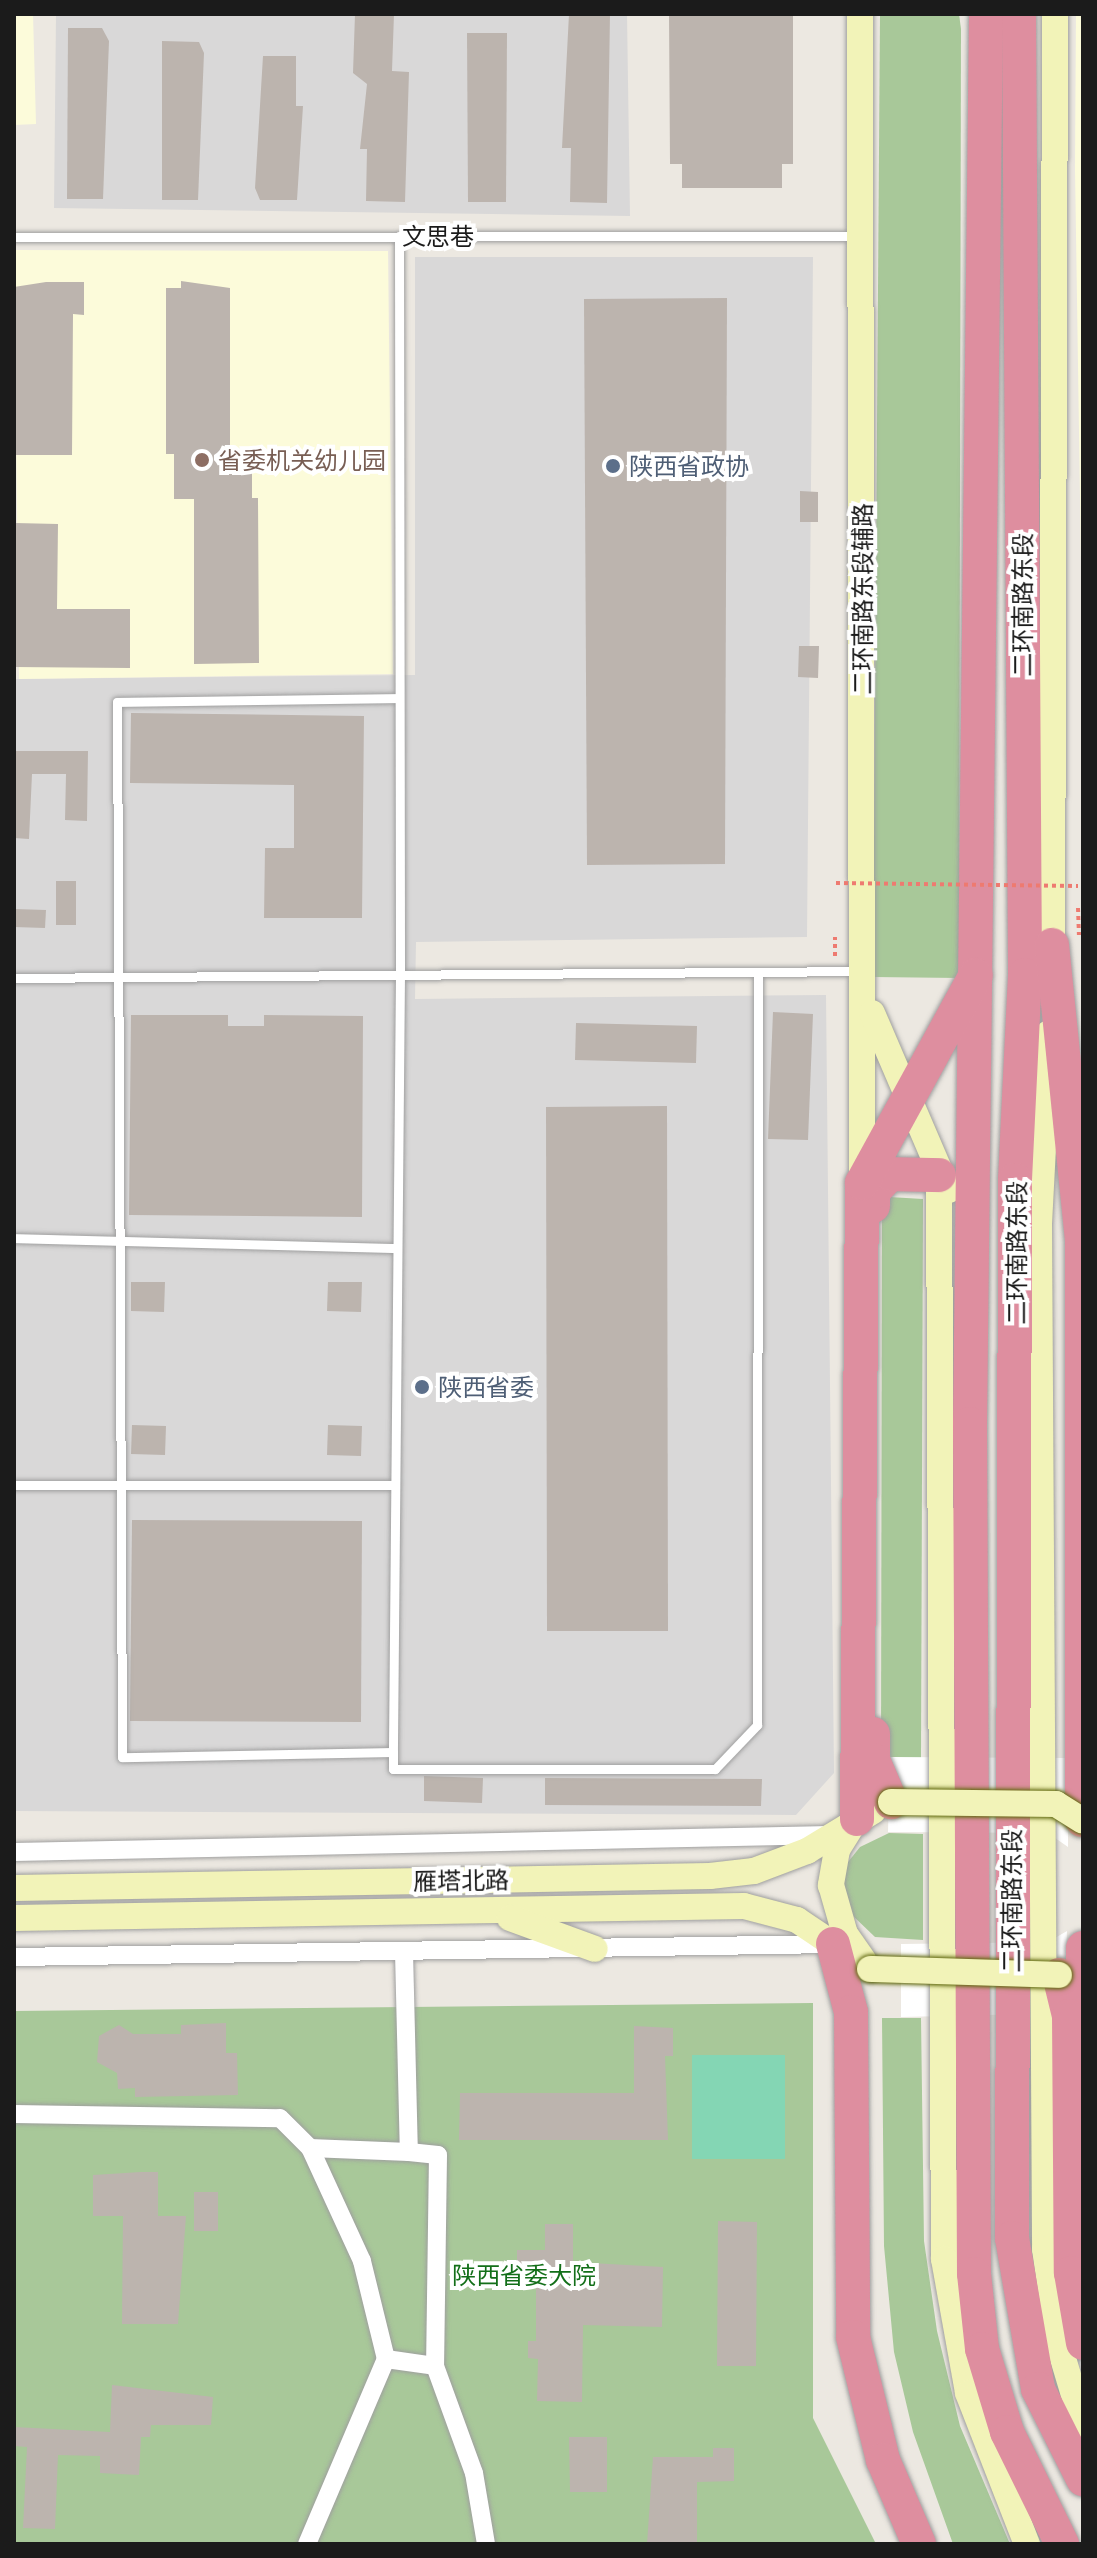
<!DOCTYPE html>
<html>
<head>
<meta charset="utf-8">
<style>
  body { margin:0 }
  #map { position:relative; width:1097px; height:2558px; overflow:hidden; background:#ece8e1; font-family:"Exo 2","Noto Sans SC",sans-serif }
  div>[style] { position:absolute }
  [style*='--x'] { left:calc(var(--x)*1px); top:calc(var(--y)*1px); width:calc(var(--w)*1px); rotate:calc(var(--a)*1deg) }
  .residential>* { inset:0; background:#d9d8d8 }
  .education>* { inset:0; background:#fcfbda }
  .forest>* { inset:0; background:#a8c899 }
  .pitch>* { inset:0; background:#84d6b4 }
  .pier>* { inset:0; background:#fff }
  .building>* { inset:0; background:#bcb4ae }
  .path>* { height:4px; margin-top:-2px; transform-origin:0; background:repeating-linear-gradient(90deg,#ee7a70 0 4px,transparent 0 8px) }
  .roads { filter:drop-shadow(0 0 2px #9f9f9f) drop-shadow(0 0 2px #9f9f9f) }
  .lane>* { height:9px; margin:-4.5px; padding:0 4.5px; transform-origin:4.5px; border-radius:4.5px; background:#fff }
  .street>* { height:18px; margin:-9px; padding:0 9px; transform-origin:9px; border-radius:9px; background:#fff }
  .secondary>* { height:26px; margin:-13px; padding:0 13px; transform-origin:13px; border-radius:13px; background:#f2f3b8 }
  .highway>* { height:34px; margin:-17px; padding:0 17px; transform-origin:17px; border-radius:17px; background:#de8e9f }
  .path-bridge>* { height:4px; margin-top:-2px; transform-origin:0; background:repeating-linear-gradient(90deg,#ee7a70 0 4px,transparent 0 8px) }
  .bridges { filter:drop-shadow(0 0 2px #5f670d) drop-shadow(0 0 2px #5f670d) }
  .secondary-bridge>* { height:26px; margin:-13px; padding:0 13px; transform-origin:13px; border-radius:13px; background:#f2f3b8 }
  .dots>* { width:22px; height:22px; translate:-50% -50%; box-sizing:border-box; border:4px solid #fff; border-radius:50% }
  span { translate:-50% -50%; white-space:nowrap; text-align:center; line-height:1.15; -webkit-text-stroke:8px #fff; paint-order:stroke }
  .street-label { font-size:24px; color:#1b1b1b }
  .education-label { font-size:24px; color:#785e54 }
  .left { translate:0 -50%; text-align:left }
  .service-label { font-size:24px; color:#4e5e75 }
  .park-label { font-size:24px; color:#136f19 }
  .frame { position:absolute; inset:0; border:16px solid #1b1b1b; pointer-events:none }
</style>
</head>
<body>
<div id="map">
  <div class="residential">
    <i style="clip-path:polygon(56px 14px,627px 14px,630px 216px,54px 208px)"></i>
    <i style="clip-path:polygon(415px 257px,813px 257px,807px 937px,416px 942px,415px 999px,826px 995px,834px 1773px,796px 1815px,14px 1811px,14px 679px,415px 675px)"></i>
  </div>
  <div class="education">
    <i style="clip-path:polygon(14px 14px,33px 14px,36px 124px,14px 125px)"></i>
    <i style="clip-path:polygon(1076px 14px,1083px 14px,1083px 693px,1075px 169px)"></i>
    <i style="clip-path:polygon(14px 250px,388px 251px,393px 674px,19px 679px)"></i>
  </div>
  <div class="forest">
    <i style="clip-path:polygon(880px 14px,959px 14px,961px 29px,959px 978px,873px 977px)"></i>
    <i style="clip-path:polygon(889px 1197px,923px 1199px,921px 1758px,881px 1758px,882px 1205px)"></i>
    <i style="clip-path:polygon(889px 1833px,923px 1834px,923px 1940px,875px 1937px,851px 1914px,843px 1880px,848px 1862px,860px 1847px)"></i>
    <i style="clip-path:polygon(813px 2003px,813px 2418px,876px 2544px,14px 2544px,14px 2011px)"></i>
    <i style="clip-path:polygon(882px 2018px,921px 2018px,924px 2241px,937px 2331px,960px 2426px,1010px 2544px,953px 2544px,913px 2432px,894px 2352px,884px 2246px)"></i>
  </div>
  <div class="pitch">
    <i style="clip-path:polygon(692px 2055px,785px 2055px,785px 2159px,692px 2159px)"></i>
  </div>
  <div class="pier">
    <i style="clip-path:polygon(890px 1757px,1068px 1758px,1068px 1847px,1048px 1833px,888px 1832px)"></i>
    <i style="clip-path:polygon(1067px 1931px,1064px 2013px,901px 2017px,901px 1944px,1048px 1942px)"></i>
  </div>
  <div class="building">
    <i style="clip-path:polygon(355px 14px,394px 14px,392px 71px,409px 72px,405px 202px,366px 201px,367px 149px,360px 149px,367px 84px,353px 73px)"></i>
    <i style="clip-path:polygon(569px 14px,610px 14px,607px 203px,570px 202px,571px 148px,562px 148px)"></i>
    <i style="clip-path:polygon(669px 14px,793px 14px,793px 164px,782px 164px,782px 188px,682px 188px,682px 164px,670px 164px)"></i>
    <i style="clip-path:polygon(68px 28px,102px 28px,109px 41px,103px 199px,67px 199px)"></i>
    <i style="clip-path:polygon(467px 33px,507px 33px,506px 202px,468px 202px)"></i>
    <i style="clip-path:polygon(162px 41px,199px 42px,204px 53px,198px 200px,162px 200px)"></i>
    <i style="clip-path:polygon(263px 56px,296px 56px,296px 106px,303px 106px,297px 200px,260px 200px,255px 188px)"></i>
    <i style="clip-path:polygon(181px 281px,230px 288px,230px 452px,252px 452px,252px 498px,258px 498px,259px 663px,194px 664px,194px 499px,174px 499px,174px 454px,166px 454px,166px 288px,181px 288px)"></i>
    <i style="clip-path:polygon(46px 282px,84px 282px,84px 315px,73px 314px,72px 455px,14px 455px,14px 287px)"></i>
    <i style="clip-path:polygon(727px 298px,725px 864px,587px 865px,584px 299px)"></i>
    <i style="clip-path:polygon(800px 491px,818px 492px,818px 522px,800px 522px)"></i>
    <i style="clip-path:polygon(15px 523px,58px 524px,57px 609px,130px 609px,130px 668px,14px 667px)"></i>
    <i style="clip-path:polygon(799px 646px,819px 646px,818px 678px,798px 677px)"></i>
    <i style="clip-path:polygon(131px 713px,364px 716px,362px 918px,264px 918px,265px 848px,294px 848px,294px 785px,130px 783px)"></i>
    <i style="clip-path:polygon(14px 751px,88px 751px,87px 821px,65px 820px,66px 774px,32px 774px,29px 839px,14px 838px)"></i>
    <i style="clip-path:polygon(56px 881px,76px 881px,76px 925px,56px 925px)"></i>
    <i style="clip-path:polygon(14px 909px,46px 910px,45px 928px,14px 927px)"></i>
    <i style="clip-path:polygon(773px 1012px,813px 1014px,808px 1140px,768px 1139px)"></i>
    <i style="clip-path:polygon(131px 1015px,228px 1015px,228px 1026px,264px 1026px,264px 1015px,363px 1016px,362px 1217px,129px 1215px)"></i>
    <i style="clip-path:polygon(576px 1023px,697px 1026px,696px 1063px,575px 1060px)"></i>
    <i style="clip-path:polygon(667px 1106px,668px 1631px,547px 1631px,546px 1107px)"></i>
    <i style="clip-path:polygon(131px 1282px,165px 1282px,164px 1312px,131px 1311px)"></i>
    <i style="clip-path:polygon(328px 1282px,362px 1282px,361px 1312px,327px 1311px)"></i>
    <i style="clip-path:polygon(132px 1425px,166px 1426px,165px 1455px,131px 1454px)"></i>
    <i style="clip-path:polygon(328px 1425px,362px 1426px,361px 1456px,327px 1455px)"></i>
    <i style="clip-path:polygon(132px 1520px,362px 1521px,361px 1722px,130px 1721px)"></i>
    <i style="clip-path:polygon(424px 1776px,483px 1778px,482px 1803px,424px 1801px)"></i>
    <i style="clip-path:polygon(545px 1778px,762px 1779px,761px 1806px,545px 1805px)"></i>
    <i style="clip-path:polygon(226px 2023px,226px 2053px,237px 2053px,238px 2095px,135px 2097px,135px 2088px,118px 2089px,117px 2073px,97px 2062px,99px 2036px,119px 2025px,133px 2034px,181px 2034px,181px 2025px)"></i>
    <i style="clip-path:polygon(634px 2026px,673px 2028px,673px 2056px,665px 2056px,668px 2140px,459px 2140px,460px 2093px,634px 2093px)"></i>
    <i style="clip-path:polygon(141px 2172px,158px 2172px,158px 2216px,186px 2216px,178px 2324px,122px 2324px,123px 2216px,93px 2216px,93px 2175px)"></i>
    <i style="clip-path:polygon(194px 2192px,218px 2192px,218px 2231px,194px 2231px)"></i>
    <i style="clip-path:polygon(718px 2221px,757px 2222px,756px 2366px,717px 2366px)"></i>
    <i style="clip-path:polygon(545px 2224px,573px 2224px,573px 2262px,663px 2267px,662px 2327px,583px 2325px,582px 2402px,537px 2401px,538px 2359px,528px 2358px,528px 2341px,536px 2341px,536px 2268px,517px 2268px,517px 2250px,545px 2250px)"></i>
    <i style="clip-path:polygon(112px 2385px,213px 2397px,211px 2425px,151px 2425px,150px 2437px,141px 2437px,139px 2475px,100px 2473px,100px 2456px,58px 2455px,55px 2529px,23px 2528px,27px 2447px,14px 2446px,14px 2427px,110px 2432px)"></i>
    <i style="clip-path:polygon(569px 2437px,607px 2437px,607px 2492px,570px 2492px)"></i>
    <i style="clip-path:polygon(713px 2448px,734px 2448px,734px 2481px,697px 2482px,697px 2544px,647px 2544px,653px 2457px,713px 2457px)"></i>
  </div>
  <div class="path">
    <i style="--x:1078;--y:908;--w:27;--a:88"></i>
    <i style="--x:835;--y:956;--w:19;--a:-90"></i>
  </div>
  <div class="roads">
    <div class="lane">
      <i style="--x:399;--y:236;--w:738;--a:89.92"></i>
      <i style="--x:400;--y:974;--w:778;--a:90.52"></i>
      <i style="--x:393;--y:1752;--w:271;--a:178.9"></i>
      <i style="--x:122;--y:1757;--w:1055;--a:-90.27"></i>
      <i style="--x:117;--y:702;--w:282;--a:-0.8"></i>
      <i style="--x:14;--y:237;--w:845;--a:-0.07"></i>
      <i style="--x:14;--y:978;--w:845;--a:-0.47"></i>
      <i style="--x:14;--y:1238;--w:383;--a:1.5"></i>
      <i style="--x:14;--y:1485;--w:380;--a:0"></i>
      <i style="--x:393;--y:1752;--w:17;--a:90"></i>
      <i style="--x:393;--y:1769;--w:322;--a:0"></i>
      <i style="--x:715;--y:1769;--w:61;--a:-46.3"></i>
      <i style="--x:757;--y:1725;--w:753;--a:-89.92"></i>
    </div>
    <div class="street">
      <i style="--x:14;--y:1852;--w:816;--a:-1.19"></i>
      <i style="--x:404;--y:1952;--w:200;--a:88.6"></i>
      <i style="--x:409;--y:2152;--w:29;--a:6"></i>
      <i style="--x:438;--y:2155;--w:211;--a:90.8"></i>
      <i style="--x:14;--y:1957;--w:817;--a:-0.91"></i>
      <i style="--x:14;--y:2114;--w:266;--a:0.9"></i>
      <i style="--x:280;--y:2118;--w:42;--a:45"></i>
      <i style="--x:310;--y:2148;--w:99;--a:2.3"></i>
      <i style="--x:386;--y:2359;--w:49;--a:8.1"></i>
      <i style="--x:435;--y:2366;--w:114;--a:70"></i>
      <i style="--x:474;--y:2473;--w:72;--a:80.4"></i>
      <i style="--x:307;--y:2544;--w:201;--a:-66.9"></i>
      <i style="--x:386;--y:2359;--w:101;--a:-103.8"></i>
      <i style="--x:362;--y:2261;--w:124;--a:-114.7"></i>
    </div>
    <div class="secondary">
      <i style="--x:860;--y:14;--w:1168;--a:89.9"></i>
      <i style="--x:1052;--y:962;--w:948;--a:-89.82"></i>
      <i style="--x:872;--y:1013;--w:193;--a:66.8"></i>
      <i style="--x:1049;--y:1033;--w:190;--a:93"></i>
      <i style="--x:1039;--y:1223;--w:1026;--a:89.66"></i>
      <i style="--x:1045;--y:2249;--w:97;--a:81.7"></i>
      <i style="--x:1059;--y:2345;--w:84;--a:73.3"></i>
      <i style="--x:939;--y:1175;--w:1084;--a:89.74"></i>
      <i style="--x:944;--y:2259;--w:136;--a:79.8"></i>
      <i style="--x:968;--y:2393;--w:162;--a:68.7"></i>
      <i style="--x:853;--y:1824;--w:31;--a:122"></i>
      <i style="--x:837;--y:1850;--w:36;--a:100"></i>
      <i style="--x:831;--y:1885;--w:51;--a:74.1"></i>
      <i style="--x:845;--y:1934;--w:32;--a:55"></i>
      <i style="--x:14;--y:1888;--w:696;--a:-0.99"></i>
      <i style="--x:710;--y:1876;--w:44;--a:-6.5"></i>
      <i style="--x:754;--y:1871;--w:57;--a:-20.7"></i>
      <i style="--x:807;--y:1851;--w:77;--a:-31.2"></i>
      <i style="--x:14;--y:1918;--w:730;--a:-0.94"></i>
      <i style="--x:744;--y:1906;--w:55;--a:14.8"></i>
      <i style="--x:797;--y:1920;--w:88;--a:33.9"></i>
      <i style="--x:510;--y:1918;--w:90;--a:20"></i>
    </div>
    <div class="highway">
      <i style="--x:986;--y:14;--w:1410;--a:90.65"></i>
      <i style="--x:970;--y:1424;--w:850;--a:89.73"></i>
      <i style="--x:974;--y:2274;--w:75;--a:83.9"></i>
      <i style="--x:982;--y:2349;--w:87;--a:73.2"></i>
      <i style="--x:1007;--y:2432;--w:125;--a:63.8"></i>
      <i style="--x:1019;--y:14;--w:961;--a:89.64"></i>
      <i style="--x:1025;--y:975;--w:205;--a:92.8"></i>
      <i style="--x:1015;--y:1180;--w:1058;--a:90.16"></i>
      <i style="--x:1012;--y:2238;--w:153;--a:80.2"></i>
      <i style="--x:1038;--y:2389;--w:101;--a:63.4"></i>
      <i style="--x:1052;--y:945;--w:295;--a:84.2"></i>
      <i style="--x:1082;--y:1238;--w:582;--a:90"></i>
      <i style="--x:873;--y:1206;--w:14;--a:-90"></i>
      <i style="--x:873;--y:1192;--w:25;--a:-47"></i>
      <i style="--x:890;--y:1174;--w:49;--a:1.2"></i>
      <i style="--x:873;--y:1734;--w:26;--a:90"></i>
      <i style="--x:873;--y:1760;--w:46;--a:66.8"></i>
      <i style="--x:857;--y:1819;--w:636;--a:-89.55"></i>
      <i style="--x:862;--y:1183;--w:237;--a:-61.3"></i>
      <i style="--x:833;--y:1944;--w:70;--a:75.2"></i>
      <i style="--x:851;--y:2012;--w:325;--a:89.6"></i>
      <i style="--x:853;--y:2337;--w:127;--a:76.3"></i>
      <i style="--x:883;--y:2460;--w:91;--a:66.8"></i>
      <i style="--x:1083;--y:1948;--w:67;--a:90"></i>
      <i style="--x:1059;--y:1975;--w:42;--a:76.3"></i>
      <i style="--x:1069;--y:2016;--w:257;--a:89.6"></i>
      <i style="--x:1071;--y:2273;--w:71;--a:80.3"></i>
    </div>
  </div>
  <div class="path-bridge">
    <i style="--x:836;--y:883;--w:242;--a:0.7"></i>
  </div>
  <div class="bridges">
    <div class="secondary-bridge">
      <i style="--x:891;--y:1802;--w:165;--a:0.7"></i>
      <i style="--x:1056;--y:1804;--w:31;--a:32"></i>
      <i style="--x:870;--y:1969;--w:189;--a:1.8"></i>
    </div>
  </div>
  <div class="dots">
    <i style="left:202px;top:460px;background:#8d6e63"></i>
    <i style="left:613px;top:466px;background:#5c6f8a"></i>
    <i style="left:422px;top:1387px;background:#5c6f8a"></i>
  </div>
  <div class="street-label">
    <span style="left:438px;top:236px">文思巷</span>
    <span style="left:862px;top:599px;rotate:-90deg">二环南路东段辅路</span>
    <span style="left:1022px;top:605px;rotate:-90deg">二环南路东段</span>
    <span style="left:1016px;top:1253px;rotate:-90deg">二环南路东段</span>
    <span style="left:461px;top:1880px;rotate:-1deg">雁塔北路</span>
    <span style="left:1011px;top:1901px;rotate:-90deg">二环南路东段</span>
  </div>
  <div class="education-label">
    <span class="left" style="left:218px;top:460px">省委机关幼儿园</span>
  </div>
  <div class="service-label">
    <span class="left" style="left:629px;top:466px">陕西省政协</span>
    <span class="left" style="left:438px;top:1387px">陕西省委</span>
  </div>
  <div class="park-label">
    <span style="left:524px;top:2275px">陕西省委大院</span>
  </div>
  <div class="frame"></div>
</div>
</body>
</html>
